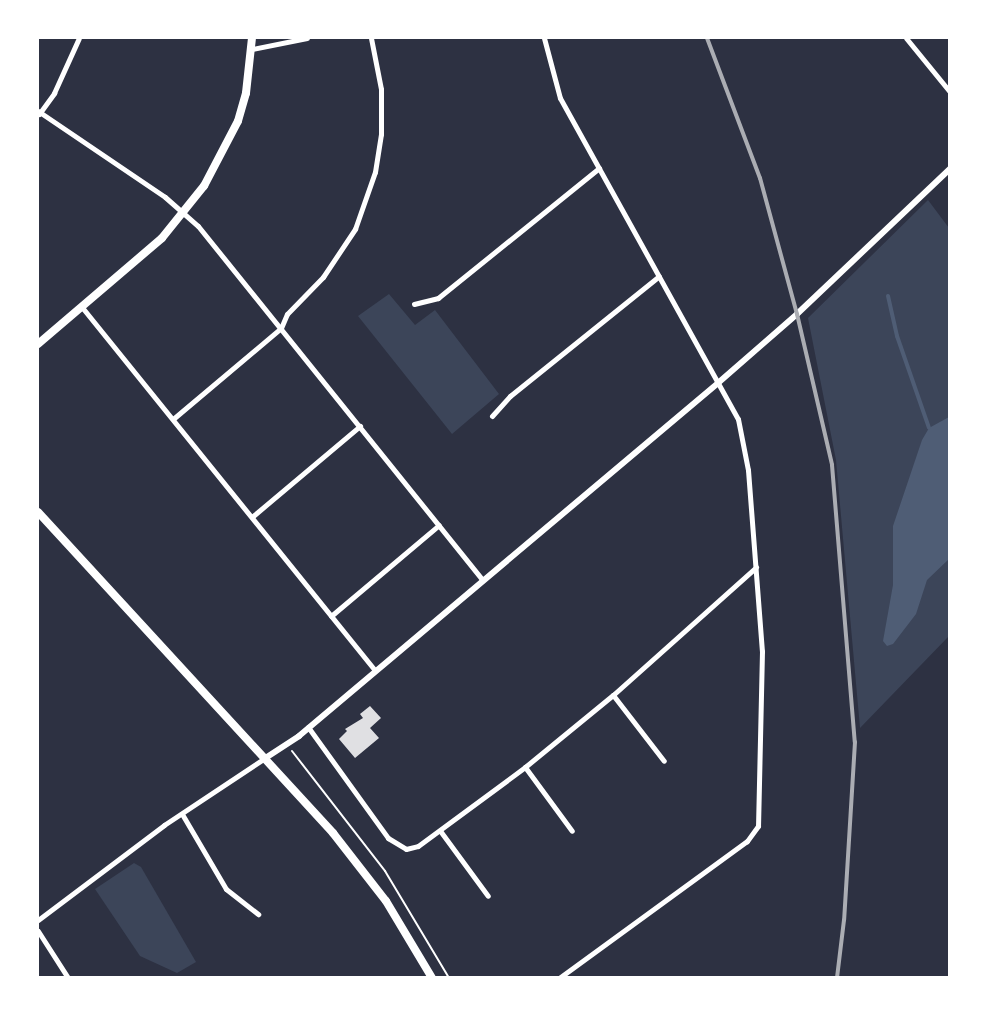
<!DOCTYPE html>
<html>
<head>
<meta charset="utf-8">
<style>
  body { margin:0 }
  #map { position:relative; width:987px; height:1015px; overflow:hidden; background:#2d3142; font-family:Commissioner,sans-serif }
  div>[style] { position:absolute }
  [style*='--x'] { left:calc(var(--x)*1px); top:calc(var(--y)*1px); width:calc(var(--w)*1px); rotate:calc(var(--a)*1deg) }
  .green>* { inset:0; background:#3c4559 }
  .water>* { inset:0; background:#4f5d75 }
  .stream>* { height:4px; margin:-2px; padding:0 2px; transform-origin:2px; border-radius:2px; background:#4f5d75 }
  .building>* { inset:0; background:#e0e0e3 }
  .path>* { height:2px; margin:-1px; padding:0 1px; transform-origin:1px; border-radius:1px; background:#fff }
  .minor>* { height:5px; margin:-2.5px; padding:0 2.5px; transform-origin:2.5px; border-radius:2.5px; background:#fff }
  .tertiary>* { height:6px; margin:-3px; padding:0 3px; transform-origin:3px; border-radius:3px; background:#fff }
  .secondary>* { height:8px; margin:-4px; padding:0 4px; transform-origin:4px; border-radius:4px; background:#fff }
  .rail>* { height:4px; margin:-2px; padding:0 2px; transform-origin:2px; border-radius:2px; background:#abadb3 }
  span { translate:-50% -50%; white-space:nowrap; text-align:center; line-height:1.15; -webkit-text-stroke:4.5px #fff; paint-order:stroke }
  .frame { position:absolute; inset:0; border:39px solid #fff; pointer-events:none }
</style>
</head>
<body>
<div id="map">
  <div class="green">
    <i style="clip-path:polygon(928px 200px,949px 228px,949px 636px,860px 728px,836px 460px,808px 318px)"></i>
    <i style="clip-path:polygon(389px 294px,415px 325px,435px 310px,499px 394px,452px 434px,358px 316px)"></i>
    <i style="clip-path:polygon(134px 863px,141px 867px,196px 962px,177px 973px,140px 956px,95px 889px)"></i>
  </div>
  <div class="water">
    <i style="clip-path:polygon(949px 417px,949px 559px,927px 580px,916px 614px,893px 644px,887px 646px,883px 641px,893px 585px,893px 526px,922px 440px,929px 428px)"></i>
  </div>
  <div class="stream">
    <i style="--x:888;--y:296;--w:41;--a:77.3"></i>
    <i style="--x:897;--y:336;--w:97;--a:70.8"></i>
  </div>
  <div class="building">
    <i style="clip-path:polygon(370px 706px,381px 718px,370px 728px,379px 738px,355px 758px,339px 739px,347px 731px,345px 729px,363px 718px,360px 714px)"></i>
  </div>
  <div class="path">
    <i style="--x:292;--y:751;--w:152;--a:52.2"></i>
    <i style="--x:385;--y:871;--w:125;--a:59.1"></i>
  </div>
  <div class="minor">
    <i style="--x:544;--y:38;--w:62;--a:75.1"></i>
    <i style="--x:560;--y:98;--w:367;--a:61"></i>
    <i style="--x:738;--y:419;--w:52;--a:78.9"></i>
    <i style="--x:748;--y:470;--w:182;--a:85.6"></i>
    <i style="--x:762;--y:651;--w:175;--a:91.3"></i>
    <i style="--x:758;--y:826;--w:19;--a:126"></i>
    <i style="--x:747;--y:841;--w:233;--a:143.9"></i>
    <i style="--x:906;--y:38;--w:70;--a:50.8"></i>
    <i style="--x:252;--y:49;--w:56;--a:-11.3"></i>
    <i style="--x:38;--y:111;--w:153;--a:34.1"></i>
    <i style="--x:165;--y:197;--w:44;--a:41.3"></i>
    <i style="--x:198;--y:226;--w:454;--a:51.2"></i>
    <i style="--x:39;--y:114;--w:26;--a:-54"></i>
    <i style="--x:54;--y:93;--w:60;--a:-65.6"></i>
    <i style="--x:414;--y:304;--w:25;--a:-14"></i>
    <i style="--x:438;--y:298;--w:207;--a:-38.9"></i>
    <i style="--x:81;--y:306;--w:468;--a:51.1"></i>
    <i style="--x:492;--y:416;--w:27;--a:-48"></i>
    <i style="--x:510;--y:396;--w:191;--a:-38.8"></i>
    <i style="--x:173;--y:419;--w:141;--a:-40.1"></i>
    <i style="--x:281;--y:328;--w:15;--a:-67"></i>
    <i style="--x:287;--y:314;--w:52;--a:-45.8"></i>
    <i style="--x:323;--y:277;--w:58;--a:-56.3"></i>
    <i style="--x:355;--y:229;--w:60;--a:-70.7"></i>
    <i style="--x:375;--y:172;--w:38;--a:-81"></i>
    <i style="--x:381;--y:134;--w:45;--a:-90"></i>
    <i style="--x:381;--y:89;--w:52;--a:-101.1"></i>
    <i style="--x:253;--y:516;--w:140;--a:-40.1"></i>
    <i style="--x:331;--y:616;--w:141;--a:-40.1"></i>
    <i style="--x:613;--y:695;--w:83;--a:52.3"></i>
    <i style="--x:308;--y:727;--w:137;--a:54.2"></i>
    <i style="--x:388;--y:838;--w:21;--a:31"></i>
    <i style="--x:406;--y:849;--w:12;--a:-14"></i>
    <i style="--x:418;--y:846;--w:133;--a:-36.4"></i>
    <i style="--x:525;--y:767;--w:114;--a:-39.3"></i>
    <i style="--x:613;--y:695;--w:192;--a:-41.8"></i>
    <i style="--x:525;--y:767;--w:79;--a:53.7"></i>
    <i style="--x:182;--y:814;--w:87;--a:59.6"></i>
    <i style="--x:226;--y:889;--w:41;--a:38"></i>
    <i style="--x:441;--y:832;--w:79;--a:53.7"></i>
    <i style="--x:38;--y:920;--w:158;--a:-37"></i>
    <i style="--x:164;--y:825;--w:121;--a:-33.6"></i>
    <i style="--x:38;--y:931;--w:56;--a:57.4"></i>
  </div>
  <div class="tertiary">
    <i style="--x:267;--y:757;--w:38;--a:-33"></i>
    <i style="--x:299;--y:736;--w:548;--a:-40.11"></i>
    <i style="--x:718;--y:383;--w:105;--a:-41.1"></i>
    <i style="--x:797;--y:314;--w:211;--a:-43.5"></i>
  </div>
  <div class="secondary">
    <i style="--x:38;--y:344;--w:163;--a:-40.5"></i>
    <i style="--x:162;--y:238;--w:67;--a:-51.1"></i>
    <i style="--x:204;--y:186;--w:73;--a:-62.4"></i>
    <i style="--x:238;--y:121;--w:29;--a:-74"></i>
    <i style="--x:246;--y:93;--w:55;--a:-83.8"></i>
    <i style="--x:38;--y:512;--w:436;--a:47.4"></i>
    <i style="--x:333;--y:833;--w:86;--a:52.1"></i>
    <i style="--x:386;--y:901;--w:90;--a:59.1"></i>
  </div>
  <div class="rail">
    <i style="--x:707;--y:38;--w:150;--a:69.3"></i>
    <i style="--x:760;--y:178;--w:141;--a:74.8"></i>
    <i style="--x:797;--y:314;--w:155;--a:76.9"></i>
    <i style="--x:832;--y:465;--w:278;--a:85.3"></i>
    <i style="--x:855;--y:742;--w:178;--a:93.5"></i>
    <i style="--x:844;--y:920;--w:58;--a:96.9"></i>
  </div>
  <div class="frame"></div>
</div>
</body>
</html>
